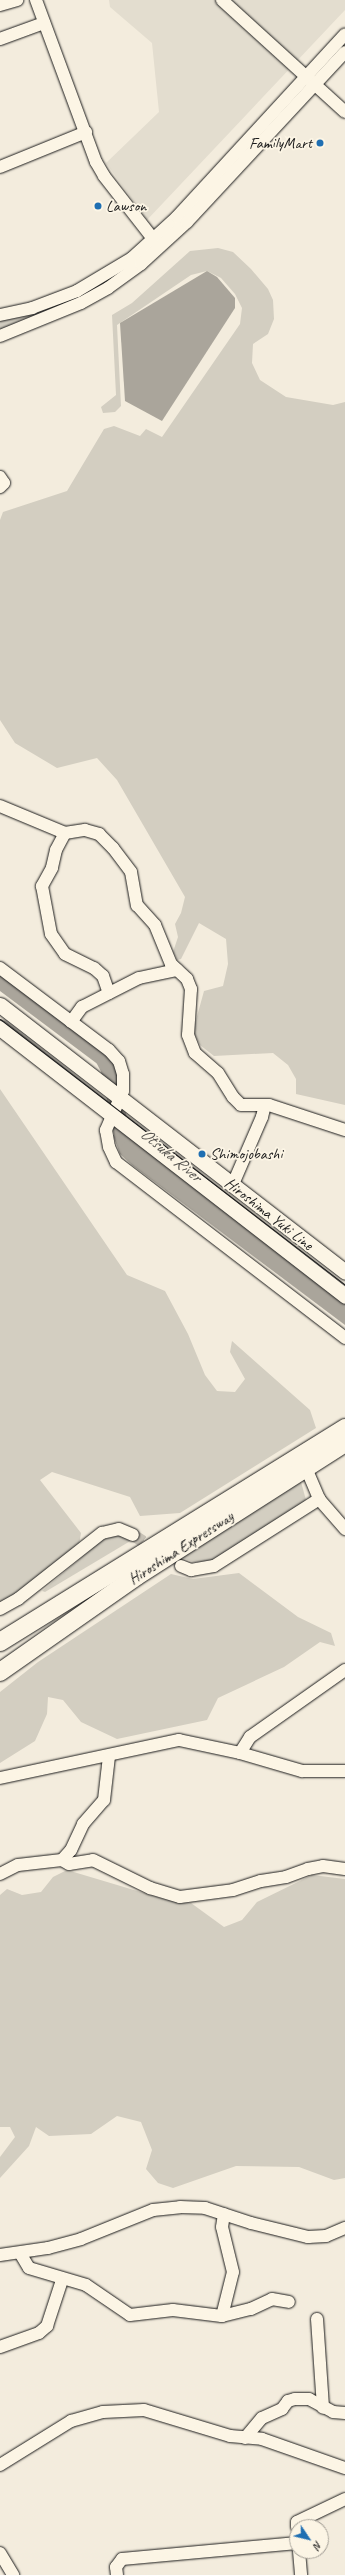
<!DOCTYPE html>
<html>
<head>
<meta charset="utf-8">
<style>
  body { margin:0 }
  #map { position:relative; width:345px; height:2575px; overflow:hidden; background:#f3ecdd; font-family:Caveat,sans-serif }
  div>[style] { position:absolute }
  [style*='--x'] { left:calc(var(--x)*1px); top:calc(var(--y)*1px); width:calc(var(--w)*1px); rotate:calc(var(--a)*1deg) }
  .built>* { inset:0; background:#e3ddcf }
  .green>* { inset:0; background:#d3cec1 }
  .water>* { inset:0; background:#aaa59b }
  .river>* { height:16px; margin:-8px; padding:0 8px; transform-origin:8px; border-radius:8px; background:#aaa59b }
  .minor-tunnel>* { height:12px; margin-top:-6px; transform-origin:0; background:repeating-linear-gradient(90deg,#c8c2b6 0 12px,transparent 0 18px) }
  .roads { filter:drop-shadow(0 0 1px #1c1c1c) drop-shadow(0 0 1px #1c1c1c) }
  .minor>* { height:12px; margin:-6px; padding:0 6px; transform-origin:6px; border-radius:6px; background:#fcf5e5 }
  .major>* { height:15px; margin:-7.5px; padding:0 7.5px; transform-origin:7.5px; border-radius:7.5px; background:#fcf5e5 }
  .highway>* { height:18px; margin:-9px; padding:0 9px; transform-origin:9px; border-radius:9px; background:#fcf5e5 }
  .tram>* { height:1px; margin:-0.5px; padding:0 0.5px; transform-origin:0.5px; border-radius:0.5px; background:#1c1c1c }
  .dots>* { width:11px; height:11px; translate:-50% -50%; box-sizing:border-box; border:2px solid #fcf5e5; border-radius:50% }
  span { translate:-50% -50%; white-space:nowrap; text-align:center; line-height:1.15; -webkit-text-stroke:3.5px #fcf5e5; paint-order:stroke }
  .poi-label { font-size:16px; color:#1c1c1c }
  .right { translate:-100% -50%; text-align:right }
  .left { translate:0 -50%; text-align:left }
  .street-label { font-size:16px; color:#1c1c1c }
  .water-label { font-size:17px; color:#55534f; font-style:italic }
  .north { position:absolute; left:289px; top:2519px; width:40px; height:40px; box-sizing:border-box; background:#fcf5e5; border:1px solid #a29e95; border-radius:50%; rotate:125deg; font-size:11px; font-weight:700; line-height:16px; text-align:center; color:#1c1c1c }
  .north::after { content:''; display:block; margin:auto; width:14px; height:18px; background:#1f6fb2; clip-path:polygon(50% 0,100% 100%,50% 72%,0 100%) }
</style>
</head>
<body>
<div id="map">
  <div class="built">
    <i style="clip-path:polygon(109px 0,345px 0,345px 10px,147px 220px,106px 163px,159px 112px,152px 43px,110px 7px)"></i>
  </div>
  <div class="green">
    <i style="clip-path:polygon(218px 248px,233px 252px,251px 269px,268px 289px,273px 300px,274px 319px,268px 334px,253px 344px,252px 363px,260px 380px,286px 397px,333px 405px,345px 402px,345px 1105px,296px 1094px,296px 1079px,288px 1065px,273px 1053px,214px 1056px,200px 1045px,193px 1031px,204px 991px,223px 986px,228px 964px,226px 939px,199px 923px,181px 959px,177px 960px,173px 952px,178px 937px,175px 924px,181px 913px,185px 897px,117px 780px,97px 758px,57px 768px,15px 743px,0 720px,0 520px,3px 512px,67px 491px,104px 429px,114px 426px,140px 436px,146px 429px,162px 437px,240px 324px,242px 308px,235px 294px,221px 278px,207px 271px,191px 275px,117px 325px,121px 406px,115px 412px,103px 413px,101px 407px,116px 395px,112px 315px,132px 303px,190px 251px)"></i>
    <i style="clip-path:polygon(91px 289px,93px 292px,0 330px,0 321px)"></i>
    <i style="clip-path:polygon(0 1089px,127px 1275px,165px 1291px,188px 1334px,205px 1375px,217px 1391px,235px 1392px,245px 1379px,230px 1352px,232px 1341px,310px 1410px,316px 1428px,180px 1513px,140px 1516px,130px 1497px,52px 1472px,40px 1480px,81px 1533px,79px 1545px,18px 1594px,0 1604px)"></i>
    <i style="clip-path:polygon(301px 1482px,306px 1500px,301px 1506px,214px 1561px,194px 1562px,182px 1558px)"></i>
    <i style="clip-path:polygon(119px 1535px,132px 1540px,45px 1592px,42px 1591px,102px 1540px)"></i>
    <i style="clip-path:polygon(239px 1573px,298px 1617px,331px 1633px,335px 1646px,320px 1642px,284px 1667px,218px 1698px,207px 1720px,117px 1739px,81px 1722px,63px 1700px,48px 1697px,47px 1714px,35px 1741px,0 1763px,0 1692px,38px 1662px,171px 1574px,193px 1579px)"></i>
    <i style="clip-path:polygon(67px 1870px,164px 1899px,191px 1903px,224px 1927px,242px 1920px,257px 1902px,312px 1875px,345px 1879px,345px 2178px,334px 2180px,299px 2167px,236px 2166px,173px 2188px,158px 2183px,146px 2169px,152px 2150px,141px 2122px,117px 2116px,91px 2134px,49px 2136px,36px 2127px,29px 2146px,0 2178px,0 2157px,15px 2137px,10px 2127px,0 2127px,0 1895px,7px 1889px,22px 1895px,41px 1892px,53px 1877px)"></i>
  </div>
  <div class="water">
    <i style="clip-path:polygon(207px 271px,217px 277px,235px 298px,235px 308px,162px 421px,125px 401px,120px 323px)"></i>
    <i style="clip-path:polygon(113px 1135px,137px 1142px,345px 1304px,345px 1325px,132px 1165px,120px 1154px)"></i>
  </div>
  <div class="river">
    <i style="--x:0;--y:981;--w:129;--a:36.8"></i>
    <i style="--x:103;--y:1058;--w:13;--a:63"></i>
    <i style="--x:109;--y:1070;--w:69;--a:78.4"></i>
    <i style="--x:123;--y:1138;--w:13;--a:61"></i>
    <i style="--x:129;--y:1149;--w:10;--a:37"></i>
  </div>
  <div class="minor-tunnel">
    <i style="--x:133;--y:1535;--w:57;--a:32.9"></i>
  </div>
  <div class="roads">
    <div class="minor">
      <i style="--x:36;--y:0;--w:173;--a:69.7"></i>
      <i style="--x:96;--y:162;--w:16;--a:60"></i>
      <i style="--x:104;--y:176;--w:81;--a:52"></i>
      <i style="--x:222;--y:0;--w:166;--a:42.3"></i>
      <i style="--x:0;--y:5;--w:18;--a:-16"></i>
      <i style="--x:0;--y:39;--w:47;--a:-20"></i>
      <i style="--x:0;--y:167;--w:93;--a:-22.1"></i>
      <i style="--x:0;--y:315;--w:33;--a:-12"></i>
      <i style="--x:32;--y:308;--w:48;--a:-20.7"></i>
      <i style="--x:77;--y:291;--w:64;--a:-31"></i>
      <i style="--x:132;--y:258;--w:61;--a:-42.3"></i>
      <i style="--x:177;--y:217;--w:248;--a:-47.4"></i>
      <i style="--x:0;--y:336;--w:87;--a:-22.2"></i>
      <i style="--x:81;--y:303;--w:31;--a:-29"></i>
      <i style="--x:108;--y:288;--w:41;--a:-36"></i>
      <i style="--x:141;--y:264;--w:62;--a:-42.4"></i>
      <i style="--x:187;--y:222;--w:232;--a:-47.1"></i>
      <i style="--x:0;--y:477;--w:7;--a:56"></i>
      <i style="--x:4;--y:483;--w:6;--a:135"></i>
      <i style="--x:0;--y:806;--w:70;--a:22.6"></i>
      <i style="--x:65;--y:833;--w:20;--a:-9"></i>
      <i style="--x:85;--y:830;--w:15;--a:16"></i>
      <i style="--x:99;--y:834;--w:20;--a:45"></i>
      <i style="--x:113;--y:848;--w:30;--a:53"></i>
      <i style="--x:131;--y:872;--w:34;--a:80"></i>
      <i style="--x:137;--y:905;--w:27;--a:48"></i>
      <i style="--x:155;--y:925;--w:42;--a:67.7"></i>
      <i style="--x:171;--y:964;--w:22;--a:43"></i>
      <i style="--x:187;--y:979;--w:11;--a:68"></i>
      <i style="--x:191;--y:989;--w:46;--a:93.7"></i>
      <i style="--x:188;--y:1035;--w:19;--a:69"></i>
      <i style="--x:195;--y:1053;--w:30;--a:41"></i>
      <i style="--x:218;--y:1073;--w:28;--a:58"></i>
      <i style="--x:233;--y:1097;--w:11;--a:45"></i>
      <i style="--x:241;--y:1105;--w:28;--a:0"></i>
      <i style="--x:269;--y:1105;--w:80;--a:18.2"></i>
      <i style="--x:65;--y:833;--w:19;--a:118"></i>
      <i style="--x:56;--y:850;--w:18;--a:103"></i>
      <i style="--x:52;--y:868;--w:21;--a:119"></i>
      <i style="--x:42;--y:886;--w:49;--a:79.4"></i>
      <i style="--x:51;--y:934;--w:24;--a:55"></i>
      <i style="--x:65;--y:954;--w:32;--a:26"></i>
      <i style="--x:94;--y:968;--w:12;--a:42"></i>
      <i style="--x:103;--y:976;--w:18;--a:71"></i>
      <i style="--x:0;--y:968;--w:136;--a:37"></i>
      <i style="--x:109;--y:1050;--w:15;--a:48"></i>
      <i style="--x:119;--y:1061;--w:14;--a:73"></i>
      <i style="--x:123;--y:1074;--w:17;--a:90"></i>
      <i style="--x:123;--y:1091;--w:43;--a:113.6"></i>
      <i style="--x:106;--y:1130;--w:17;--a:80"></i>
      <i style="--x:109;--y:1147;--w:17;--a:65"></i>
      <i style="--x:116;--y:1162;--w:289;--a:37.5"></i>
      <i style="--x:71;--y:1022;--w:19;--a:-54"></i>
      <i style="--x:82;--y:1007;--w:64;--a:-27"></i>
      <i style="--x:139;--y:978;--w:39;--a:-12"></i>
      <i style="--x:233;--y:1184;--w:73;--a:-66.6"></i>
      <i style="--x:262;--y:1117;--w:12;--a:-76"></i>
      <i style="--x:309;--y:1475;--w:26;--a:67"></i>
      <i style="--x:319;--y:1499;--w:40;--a:49"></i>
      <i style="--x:181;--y:1566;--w:11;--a:22"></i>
      <i style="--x:191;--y:1570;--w:23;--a:-10"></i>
      <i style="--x:214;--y:1566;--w:125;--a:-32.5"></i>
      <i style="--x:0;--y:1609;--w:21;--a:-29"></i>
      <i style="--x:18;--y:1599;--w:107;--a:-38.2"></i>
      <i style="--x:102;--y:1533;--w:17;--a:-13"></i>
      <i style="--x:119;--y:1529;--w:15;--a:23"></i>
      <i style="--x:240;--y:1753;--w:19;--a:-58"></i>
      <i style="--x:250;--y:1737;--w:116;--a:-35.2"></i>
      <i style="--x:0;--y:1778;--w:183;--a:-12"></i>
      <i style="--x:179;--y:1740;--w:62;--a:12"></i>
      <i style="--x:240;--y:1753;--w:65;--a:16.2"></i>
      <i style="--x:302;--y:1771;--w:43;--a:0"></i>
      <i style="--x:62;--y:1860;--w:8;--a:30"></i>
      <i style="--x:69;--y:1864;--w:24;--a:-9"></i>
      <i style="--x:93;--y:1860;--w:64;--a:26.2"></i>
      <i style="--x:150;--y:1888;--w:31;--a:17"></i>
      <i style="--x:180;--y:1897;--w:53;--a:-7.5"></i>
      <i style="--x:233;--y:1890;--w:29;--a:-18"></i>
      <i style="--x:261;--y:1881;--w:25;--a:-9"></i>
      <i style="--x:286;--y:1877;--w:23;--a:-20"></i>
      <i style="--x:308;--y:1869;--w:15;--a:-11"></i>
      <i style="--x:323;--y:1866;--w:22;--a:8"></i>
      <i style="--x:0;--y:1874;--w:20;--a:-27"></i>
      <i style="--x:18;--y:1865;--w:44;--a:-6.5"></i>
      <i style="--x:62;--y:1860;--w:13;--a:-48"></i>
      <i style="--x:71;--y:1850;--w:29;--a:-65"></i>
      <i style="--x:83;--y:1824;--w:32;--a:-49"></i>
      <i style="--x:104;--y:1800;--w:44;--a:-83.5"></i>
      <i style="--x:20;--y:2253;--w:17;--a:59"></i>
      <i style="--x:29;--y:2268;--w:59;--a:16.6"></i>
      <i style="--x:86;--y:2285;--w:53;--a:34.3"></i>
      <i style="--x:130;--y:2315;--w:43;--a:-6.6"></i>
      <i style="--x:173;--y:2310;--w:49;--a:7"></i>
      <i style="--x:222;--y:2316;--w:30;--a:-14"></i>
      <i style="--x:251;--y:2309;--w:23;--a:-25"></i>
      <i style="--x:272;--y:2299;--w:17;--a:10"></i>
      <i style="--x:0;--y:2255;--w:49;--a:-8.3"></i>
      <i style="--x:48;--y:2248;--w:34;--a:-15"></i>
      <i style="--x:81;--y:2239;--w:78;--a:-21.9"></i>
      <i style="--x:153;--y:2210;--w:27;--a:-6"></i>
      <i style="--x:180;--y:2207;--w:25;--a:2"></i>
      <i style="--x:205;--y:2208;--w:48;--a:18.1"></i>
      <i style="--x:251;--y:2223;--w:59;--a:13.8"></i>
      <i style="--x:308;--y:2237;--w:18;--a:-3"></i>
      <i style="--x:326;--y:2236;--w:21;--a:-23"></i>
      <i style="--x:222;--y:2316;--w:45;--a:-76"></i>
      <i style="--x:233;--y:2272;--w:46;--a:-103.7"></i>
      <i style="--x:222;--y:2227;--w:13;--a:-81"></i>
      <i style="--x:317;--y:2319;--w:89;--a:86.1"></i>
      <i style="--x:0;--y:2347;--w:41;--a:-19.7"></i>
      <i style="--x:39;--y:2333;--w:11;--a:-41"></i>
      <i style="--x:47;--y:2326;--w:48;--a:-71.9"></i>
      <i style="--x:245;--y:2438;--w:26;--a:-50"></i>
      <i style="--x:262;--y:2418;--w:22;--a:-24"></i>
      <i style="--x:282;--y:2409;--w:10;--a:-53"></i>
      <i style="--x:288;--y:2401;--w:7;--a:-16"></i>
      <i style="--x:295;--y:2399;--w:14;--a:0"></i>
      <i style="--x:309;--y:2399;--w:27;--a:28"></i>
      <i style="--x:333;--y:2412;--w:12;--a:5"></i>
      <i style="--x:0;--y:2465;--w:84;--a:-31.8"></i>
      <i style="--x:71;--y:2421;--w:33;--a:-16"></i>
      <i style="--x:103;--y:2412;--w:41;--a:-2.8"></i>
      <i style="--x:144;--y:2410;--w:90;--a:16.8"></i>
      <i style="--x:230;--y:2436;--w:32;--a:5"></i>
      <i style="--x:262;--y:2439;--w:88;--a:19.3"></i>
      <i style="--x:297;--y:2527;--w:5;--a:-90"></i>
      <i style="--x:297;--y:2522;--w:53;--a:-25.6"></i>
      <i style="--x:299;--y:2551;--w:24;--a:85"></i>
      <i style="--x:0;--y:2553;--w:26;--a:59"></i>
      <i style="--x:117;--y:2575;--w:8;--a:-97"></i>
      <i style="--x:116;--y:2567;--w:10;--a:-53"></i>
      <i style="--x:122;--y:2559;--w:176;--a:-5.2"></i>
    </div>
    <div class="major">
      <i style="--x:0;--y:1005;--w:436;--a:37.7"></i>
      <i style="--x:0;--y:1028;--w:437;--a:37.8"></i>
    </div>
    <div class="highway">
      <i style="--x:0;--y:1642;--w:406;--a:-31.8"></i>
      <i style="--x:0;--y:1672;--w:167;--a:-35"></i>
      <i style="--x:137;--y:1576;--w:247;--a:-32.6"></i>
    </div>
  </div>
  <div class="tram">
    <i style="--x:0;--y:1019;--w:436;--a:37.6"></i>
  </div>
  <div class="dots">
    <i style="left:320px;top:143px;background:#1f6fb2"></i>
    <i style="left:98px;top:206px;background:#1f6fb2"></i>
    <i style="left:202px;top:1154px;background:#1f6fb2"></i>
  </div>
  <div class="poi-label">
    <span class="right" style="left:312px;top:143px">FamilyMart</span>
    <span class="left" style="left:106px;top:206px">Lawson</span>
    <span class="left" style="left:210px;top:1154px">Shimojobashi</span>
  </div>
  <div class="street-label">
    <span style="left:269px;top:1214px;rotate:38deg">Hiroshima Yuki Line</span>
    <span style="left:181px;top:1548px;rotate:-33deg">Hiroshima Expressway</span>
  </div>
  <div class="water-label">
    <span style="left:171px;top:1155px;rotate:40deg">Otsuka River</span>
  </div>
  <div class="north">N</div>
</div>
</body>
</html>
